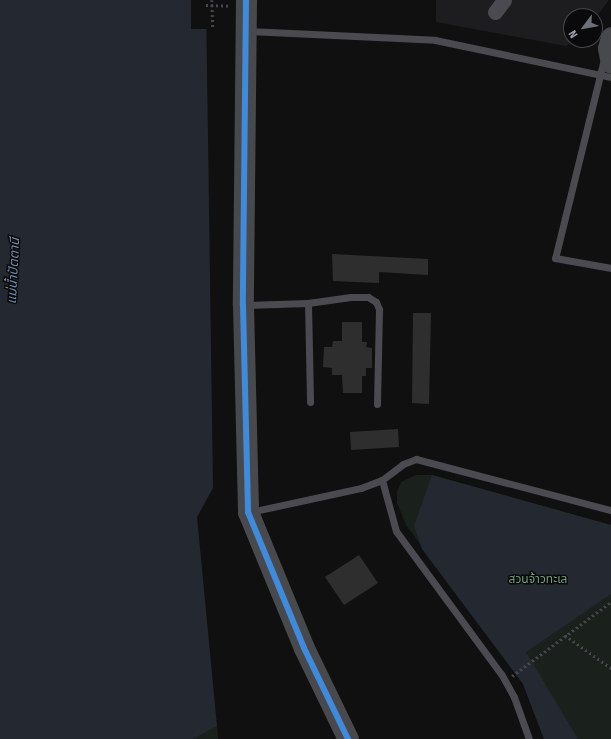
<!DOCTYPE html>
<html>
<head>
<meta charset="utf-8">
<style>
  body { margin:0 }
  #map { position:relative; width:611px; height:739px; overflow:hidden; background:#101010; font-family:"Fira Sans Condensed","Noto Sans Thai",sans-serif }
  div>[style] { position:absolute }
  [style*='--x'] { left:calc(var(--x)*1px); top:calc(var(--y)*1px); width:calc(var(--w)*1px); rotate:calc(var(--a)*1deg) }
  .built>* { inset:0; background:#1d1d1f }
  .green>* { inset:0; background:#1a201b }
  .water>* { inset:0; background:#242931 }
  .pier>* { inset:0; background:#101010 }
  .building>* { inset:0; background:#2e2e2f }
  .path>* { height:2.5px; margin-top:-1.25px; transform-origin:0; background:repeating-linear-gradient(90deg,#46464b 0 2px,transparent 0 5px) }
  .lane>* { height:7px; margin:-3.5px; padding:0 3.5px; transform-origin:3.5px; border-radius:3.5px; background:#4a4a50 }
  .street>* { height:15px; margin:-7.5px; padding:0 7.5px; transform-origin:7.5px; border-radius:7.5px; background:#4a4a50 }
  .secondary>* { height:21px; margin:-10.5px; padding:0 10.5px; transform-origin:10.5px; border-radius:10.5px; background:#48494d }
  .cycleway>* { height:6px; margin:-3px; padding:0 3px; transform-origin:3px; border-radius:3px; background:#408adc }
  span { translate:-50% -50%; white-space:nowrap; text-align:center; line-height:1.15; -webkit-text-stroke:3px #0a0a0b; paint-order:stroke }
  .park-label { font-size:12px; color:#769e7d }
  .water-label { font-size:13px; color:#748daf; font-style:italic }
  .north { position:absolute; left:563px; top:8px; width:40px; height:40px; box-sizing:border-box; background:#0a0a0b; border:1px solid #46474e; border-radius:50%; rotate:238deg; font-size:11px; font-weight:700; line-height:16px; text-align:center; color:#a0a3b2 }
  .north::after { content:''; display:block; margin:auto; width:14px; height:18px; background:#6e7079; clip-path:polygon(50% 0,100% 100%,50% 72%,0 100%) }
</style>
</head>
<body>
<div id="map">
  <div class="built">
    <i style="clip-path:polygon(436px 0,609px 0,595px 19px,595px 16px,571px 16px,571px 40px,575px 40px,566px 46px,436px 22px)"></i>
  </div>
  <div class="green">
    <i style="clip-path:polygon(416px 475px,432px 475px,611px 525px,611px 739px,544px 739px,523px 684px,513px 669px,406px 525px,397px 503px,397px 492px,401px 482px)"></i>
    <i style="clip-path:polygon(217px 726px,218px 739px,193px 739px,203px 731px)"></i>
  </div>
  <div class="water">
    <i style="clip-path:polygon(0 0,206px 0,213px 488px,197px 517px,217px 726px,193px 739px,0 739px)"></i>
    <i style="clip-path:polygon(432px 475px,611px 525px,611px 594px,526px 652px,578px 739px,544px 739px,523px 684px,422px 549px,414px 526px)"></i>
  </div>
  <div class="pier">
    <i style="clip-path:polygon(191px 0,206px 0,207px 29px,191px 29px)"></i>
  </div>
  <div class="building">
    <i style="clip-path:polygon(332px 254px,428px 259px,428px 275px,379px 272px,379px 283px,333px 281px)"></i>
    <i style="clip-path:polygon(413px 313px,431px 313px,429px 404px,412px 403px)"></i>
    <i style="clip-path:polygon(342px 322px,362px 322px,362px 342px,367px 342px,366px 347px,372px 348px,372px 368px,366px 368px,366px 376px,362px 376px,362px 393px,343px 393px,342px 375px,332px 375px,332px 368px,323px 367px,324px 347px,332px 347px,333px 341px,342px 341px)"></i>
    <i style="clip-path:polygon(398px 429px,399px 447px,351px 450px,350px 432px)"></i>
    <i style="clip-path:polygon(359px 555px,378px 583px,344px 605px,325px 577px)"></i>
  </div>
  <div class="path">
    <i style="--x:212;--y:0;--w:28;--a:88"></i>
    <i style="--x:206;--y:5;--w:24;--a:2"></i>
    <i style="--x:565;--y:635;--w:57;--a:35.7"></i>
    <i style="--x:512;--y:676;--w:124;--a:-36.8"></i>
  </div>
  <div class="lane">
    <i style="--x:247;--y:31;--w:188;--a:2.7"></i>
    <i style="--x:435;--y:40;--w:180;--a:11.9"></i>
    <i style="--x:604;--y:59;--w:205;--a:103.8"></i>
    <i style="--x:555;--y:258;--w:57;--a:10.1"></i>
    <i style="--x:308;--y:303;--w:99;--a:88.8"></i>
    <i style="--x:246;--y:305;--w:62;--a:-1.8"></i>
    <i style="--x:308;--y:303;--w:43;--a:-7.9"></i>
    <i style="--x:351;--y:297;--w:17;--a:0"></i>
    <i style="--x:368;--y:297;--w:9;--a:32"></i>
    <i style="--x:376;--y:302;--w:8;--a:67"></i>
    <i style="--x:379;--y:309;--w:95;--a:91.2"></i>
    <i style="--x:250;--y:512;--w:114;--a:-12.2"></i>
    <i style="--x:361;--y:488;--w:22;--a:-21"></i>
    <i style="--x:529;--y:739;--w:45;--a:-109.7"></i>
    <i style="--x:514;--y:697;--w:26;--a:-119"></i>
    <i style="--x:501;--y:674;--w:177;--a:-126.3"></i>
    <i style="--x:396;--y:531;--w:53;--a:-105.4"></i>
    <i style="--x:382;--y:480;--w:26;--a:-37"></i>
    <i style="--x:403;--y:464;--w:14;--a:-21"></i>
    <i style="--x:416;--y:459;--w:202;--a:14.7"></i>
  </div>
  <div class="street">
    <i style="--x:495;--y:12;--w:15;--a:-53"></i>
  </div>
  <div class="secondary">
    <i style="--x:246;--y:0;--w:305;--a:90.6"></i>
    <i style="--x:243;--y:305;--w:207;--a:88.6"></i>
    <i style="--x:248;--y:512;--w:147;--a:67.6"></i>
    <i style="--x:304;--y:648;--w:101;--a:64.2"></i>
    <i style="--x:611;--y:37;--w:11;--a:105"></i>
    <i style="--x:608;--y:48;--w:15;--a:79"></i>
  </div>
  <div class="cycleway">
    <i style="--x:246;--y:0;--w:305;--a:90.6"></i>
    <i style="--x:243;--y:305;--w:207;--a:88.6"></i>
    <i style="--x:248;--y:512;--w:147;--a:67.6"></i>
    <i style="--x:304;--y:648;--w:101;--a:64.2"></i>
  </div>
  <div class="park-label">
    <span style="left:538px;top:580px">สวนจ้าวทะเล</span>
  </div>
  <div class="water-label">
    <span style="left:14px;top:271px;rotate:-87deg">แม่น้ำปัตตานี</span>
  </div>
  <div class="north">N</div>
</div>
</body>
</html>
